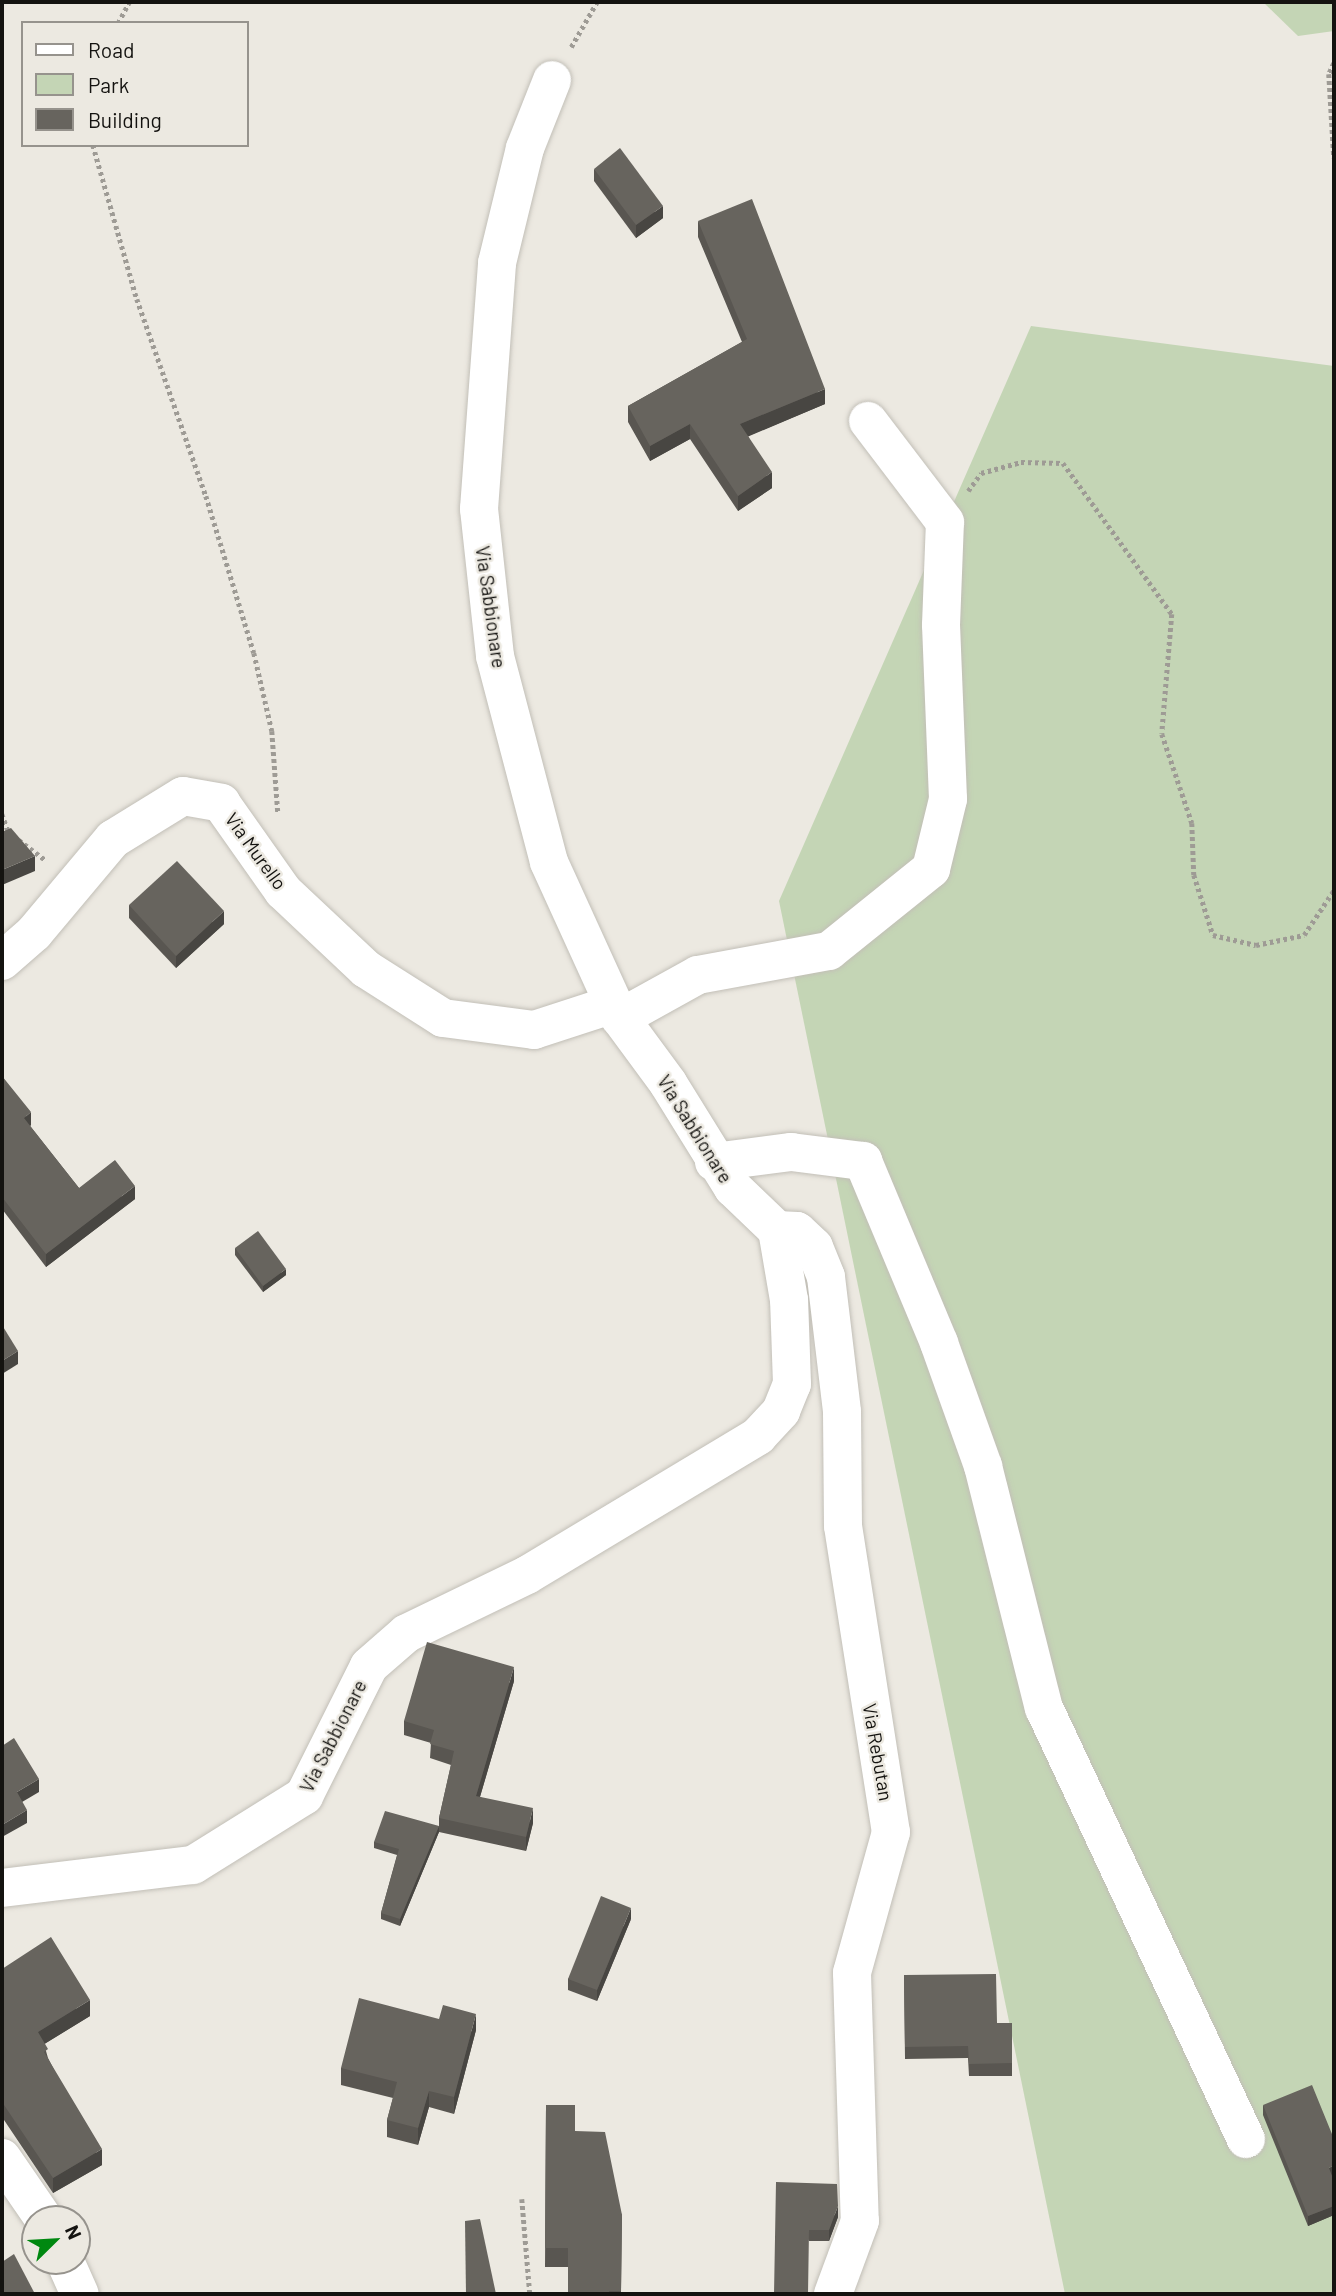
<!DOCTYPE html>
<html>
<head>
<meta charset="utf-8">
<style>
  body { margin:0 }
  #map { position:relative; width:1336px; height:2296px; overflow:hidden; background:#ece9e1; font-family:Barlow,sans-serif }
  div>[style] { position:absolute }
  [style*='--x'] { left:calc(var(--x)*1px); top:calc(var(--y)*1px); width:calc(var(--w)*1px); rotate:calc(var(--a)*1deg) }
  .green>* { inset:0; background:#c4d5b5 }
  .path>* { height:4.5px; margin-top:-2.25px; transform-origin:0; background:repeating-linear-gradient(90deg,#9e9b95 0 3.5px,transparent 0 7px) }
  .roads { filter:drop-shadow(0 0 2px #c2bfb7) drop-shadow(0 0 2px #c2bfb7) }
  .minor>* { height:38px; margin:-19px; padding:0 19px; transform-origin:19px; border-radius:19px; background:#fff }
  .wall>* { inset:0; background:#595651 }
  .shaded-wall>* { inset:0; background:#484642 }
  .building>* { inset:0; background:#67645e }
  span { translate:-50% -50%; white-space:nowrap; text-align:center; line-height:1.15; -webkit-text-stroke:5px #ece9e1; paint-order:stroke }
  .street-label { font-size:19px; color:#141310 }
  .frame { position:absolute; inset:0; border:4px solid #141310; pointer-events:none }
  .legend { position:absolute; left:21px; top:21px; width:228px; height:126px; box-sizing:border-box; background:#ece9e1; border:2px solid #96938d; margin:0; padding:9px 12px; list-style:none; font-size:21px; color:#141310 }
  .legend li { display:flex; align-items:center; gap:14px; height:35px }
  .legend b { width:35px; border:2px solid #96938d }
  .north { position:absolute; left:21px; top:2205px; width:70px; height:70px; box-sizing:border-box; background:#ece9e1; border:2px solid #96938d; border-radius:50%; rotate:66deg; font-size:19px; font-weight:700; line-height:28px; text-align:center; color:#141310 }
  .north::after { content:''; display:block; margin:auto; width:24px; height:32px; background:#008810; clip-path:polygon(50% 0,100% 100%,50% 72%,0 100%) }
</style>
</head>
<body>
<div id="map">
  <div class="green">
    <i style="clip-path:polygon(1263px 2px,1334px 2px,1334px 31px,1298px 36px)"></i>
    <i style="clip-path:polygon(1031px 326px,1334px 366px,1334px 2294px,1065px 2294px,779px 901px)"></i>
  </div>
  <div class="path">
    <i style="--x:118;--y:23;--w:24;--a:-62"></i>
    <i style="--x:571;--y:47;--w:52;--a:-60"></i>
    <i style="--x:1334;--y:63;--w:12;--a:114"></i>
    <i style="--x:1329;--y:74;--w:84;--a:86.6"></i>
    <i style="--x:93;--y:145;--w:160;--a:74.1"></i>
    <i style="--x:137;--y:299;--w:209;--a:70.7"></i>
    <i style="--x:206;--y:496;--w:164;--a:73"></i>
    <i style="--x:254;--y:653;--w:80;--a:77"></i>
    <i style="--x:272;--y:731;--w:82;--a:85.8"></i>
    <i style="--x:968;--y:491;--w:22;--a:-54"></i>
    <i style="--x:981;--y:473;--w:41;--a:-15.4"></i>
    <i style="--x:1021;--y:462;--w:42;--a:1.4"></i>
    <i style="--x:1063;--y:463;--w:186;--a:54.2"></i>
    <i style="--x:1172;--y:614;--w:120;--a:94.8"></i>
    <i style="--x:1162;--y:734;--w:94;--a:71.4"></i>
    <i style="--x:1192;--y:823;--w:52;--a:87.8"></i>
    <i style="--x:1194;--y:875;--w:63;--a:72.4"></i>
    <i style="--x:1213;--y:935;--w:44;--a:13.1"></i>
    <i style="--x:1256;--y:945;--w:49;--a:-11.8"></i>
    <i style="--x:1304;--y:935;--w:54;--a:-56.3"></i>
    <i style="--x:2;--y:814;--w:20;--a:70"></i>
    <i style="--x:19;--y:840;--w:34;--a:37"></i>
    <i style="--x:522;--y:2199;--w:95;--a:85.2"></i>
  </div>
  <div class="roads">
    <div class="minor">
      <i style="--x:2;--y:961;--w:43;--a:-41.2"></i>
      <i style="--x:34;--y:933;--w:123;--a:-50"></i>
      <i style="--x:113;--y:839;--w:82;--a:-31.6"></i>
      <i style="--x:183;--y:796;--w:39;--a:10"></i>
      <i style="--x:221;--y:803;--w:108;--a:54.8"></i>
      <i style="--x:283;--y:891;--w:114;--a:43.2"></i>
      <i style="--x:366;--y:969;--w:91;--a:32.5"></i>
      <i style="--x:443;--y:1018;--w:92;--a:7.5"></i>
      <i style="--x:534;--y:1030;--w:84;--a:-18"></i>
      <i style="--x:620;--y:1018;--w:89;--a:-28.9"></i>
      <i style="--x:698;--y:975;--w:133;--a:-10.4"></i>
      <i style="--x:829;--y:951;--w:131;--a:-38.8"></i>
      <i style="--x:931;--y:869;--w:72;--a:-76.3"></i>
      <i style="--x:948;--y:799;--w:174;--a:-92.3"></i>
      <i style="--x:941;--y:625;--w:103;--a:-87.8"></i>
      <i style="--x:945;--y:522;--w:127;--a:-127.3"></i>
      <i style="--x:714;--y:1162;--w:78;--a:-7.4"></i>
      <i style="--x:791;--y:1152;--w:73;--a:7.1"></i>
      <i style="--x:863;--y:1161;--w:197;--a:67.3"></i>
      <i style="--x:939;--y:1343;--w:131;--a:70.3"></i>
      <i style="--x:983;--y:1466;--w:250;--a:75.9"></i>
      <i style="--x:1044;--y:1708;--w:476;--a:64.9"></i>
      <i style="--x:777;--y:1230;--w:20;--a:3"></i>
      <i style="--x:797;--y:1231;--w:23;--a:43"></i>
      <i style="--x:814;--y:1247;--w:32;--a:68"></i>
      <i style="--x:826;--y:1277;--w:136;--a:83.2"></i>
      <i style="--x:842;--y:1412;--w:114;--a:89.5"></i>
      <i style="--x:843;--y:1526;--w:310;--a:81.1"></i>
      <i style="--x:891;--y:1832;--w:146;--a:105.5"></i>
      <i style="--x:852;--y:1973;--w:248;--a:88.2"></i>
      <i style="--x:860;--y:2221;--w:78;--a:110.3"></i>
      <i style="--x:2;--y:1888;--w:192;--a:-6.9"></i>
      <i style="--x:193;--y:1865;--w:131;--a:-31.9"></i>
      <i style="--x:304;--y:1796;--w:145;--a:-63.4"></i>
      <i style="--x:369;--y:1666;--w:50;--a:-41"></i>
      <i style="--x:407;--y:1633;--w:133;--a:-25.8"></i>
      <i style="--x:527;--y:1575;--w:270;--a:-31"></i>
      <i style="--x:758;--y:1436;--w:34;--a:-47"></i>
      <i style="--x:781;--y:1411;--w:29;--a:-68"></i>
      <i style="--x:792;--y:1384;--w:84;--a:-92"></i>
      <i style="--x:789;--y:1300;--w:71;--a:-99.7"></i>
      <i style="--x:777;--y:1230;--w:61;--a:-136.3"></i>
      <i style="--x:733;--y:1188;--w:123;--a:-121.8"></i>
      <i style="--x:668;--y:1083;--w:81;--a:-126.4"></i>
      <i style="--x:620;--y:1018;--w:171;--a:-114.5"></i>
      <i style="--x:549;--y:862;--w:213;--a:-104.7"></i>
      <i style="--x:495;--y:656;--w:148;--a:-96.2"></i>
      <i style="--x:479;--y:509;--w:247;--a:-85.8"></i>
      <i style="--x:497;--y:263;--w:118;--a:-76.3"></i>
      <i style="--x:525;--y:148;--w:73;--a:-68.3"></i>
      <i style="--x:2;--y:2158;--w:74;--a:55.5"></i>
      <i style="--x:65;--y:2261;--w:36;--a:66"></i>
    </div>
  </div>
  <div class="wall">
    <i style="clip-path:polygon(594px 169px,663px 218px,636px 238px,594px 181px)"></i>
    <i style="clip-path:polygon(698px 221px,825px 404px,748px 436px,772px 488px,738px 511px,690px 439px,650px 461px,628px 422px,628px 406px,742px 342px,698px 237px)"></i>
    <i style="clip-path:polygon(129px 905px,224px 924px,176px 968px,129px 918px)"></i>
    <i style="clip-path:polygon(2px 1076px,31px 1125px,30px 1126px,79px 1188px,135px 1199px,46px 1267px,2px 1209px)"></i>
    <i style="clip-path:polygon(235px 1248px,286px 1275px,263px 1292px,235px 1255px)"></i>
    <i style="clip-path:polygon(514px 1681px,480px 1797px,533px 1823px,526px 1851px,439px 1832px,400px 1926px,381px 1919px,381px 1913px,397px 1855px,374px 1848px,374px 1842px,439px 1826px,439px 1818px,451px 1765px,430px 1758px,431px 1743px,404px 1735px,404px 1721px)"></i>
    <i style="clip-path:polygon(631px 1919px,597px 2001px,568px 1990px,568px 1979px)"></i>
    <i style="clip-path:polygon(2px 1969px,90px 2016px,44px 2044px,48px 2058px,102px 2165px,53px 2193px,2px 2117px)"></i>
    <i style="clip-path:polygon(904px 1975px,997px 2023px,1012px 2023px,1012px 2076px,969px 2076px,968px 2058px,905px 2059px)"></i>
    <i style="clip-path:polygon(476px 2030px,454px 2114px,429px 2107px,418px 2145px,387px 2137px,387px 2120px,393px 2098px,341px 2085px,341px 2068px)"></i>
    <i style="clip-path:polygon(546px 2105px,575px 2131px,622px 2215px,621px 2294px,568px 2294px,568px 2267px,545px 2267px)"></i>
    <i style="clip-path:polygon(1263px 2105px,1334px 2181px,1334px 2215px,1308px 2226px,1263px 2115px)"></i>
    <i style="clip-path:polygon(776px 2182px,838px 2217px,829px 2241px,809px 2241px)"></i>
  </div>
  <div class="shaded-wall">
    <i style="clip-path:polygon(663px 206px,663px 218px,636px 238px,636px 225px)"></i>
    <i style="clip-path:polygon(825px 389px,825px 404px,740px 440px,740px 424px)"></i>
    <i style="clip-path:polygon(690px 424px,690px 439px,650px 461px,650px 446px)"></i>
    <i style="clip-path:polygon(772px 472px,772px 488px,738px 511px,738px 496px)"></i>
    <i style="clip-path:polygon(35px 856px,35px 871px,2px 885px,2px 870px)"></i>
    <i style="clip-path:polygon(224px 911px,224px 924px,176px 968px,176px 956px)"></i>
    <i style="clip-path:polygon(31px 1112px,31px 1125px,24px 1131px,24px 1118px)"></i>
    <i style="clip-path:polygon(135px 1186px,135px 1199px,46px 1267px,46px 1254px)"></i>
    <i style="clip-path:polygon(286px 1269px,286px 1275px,263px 1292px,263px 1286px)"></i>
    <i style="clip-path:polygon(18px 1351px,18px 1364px,2px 1374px,2px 1361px)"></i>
    <i style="clip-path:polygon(514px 1667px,514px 1681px,476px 1810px,476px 1796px)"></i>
    <i style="clip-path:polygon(39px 1779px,39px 1792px,17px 1805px,17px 1792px)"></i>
    <i style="clip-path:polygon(533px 1808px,533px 1823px,526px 1851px,526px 1837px)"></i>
    <i style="clip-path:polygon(27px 1810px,27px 1823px,2px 1837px,2px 1825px)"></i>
    <i style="clip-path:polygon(439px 1826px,439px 1832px,400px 1926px,400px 1919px)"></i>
    <i style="clip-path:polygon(631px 1908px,631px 1919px,597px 2001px,597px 1990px)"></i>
    <i style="clip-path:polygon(90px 2000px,90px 2016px,38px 2048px,38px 2032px)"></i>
    <i style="clip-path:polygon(476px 2014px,476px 2030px,454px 2114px,454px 2097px)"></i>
    <i style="clip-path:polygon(429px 2091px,429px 2107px,418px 2145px,418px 2128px)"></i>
    <i style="clip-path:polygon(102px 2149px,102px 2165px,53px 2193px,53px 2178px)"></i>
    <i style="clip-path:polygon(1334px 2165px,1334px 2175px,1329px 2177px,1329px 2168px)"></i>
    <i style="clip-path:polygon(838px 2206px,838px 2217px,829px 2241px,829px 2230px)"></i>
    <i style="clip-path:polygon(1334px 2206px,1334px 2215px,1308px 2226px,1308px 2216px)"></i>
  </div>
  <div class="building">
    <i style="clip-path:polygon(620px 148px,663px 206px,636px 225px,594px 169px)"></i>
    <i style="clip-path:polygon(752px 199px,825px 389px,740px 424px,772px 472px,738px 496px,690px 424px,650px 446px,628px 406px,747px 339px,698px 221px)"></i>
    <i style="clip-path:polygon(11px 828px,35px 856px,2px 870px,2px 832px)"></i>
    <i style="clip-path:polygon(177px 861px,224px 911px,176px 956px,129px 905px)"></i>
    <i style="clip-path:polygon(2px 1076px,31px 1112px,24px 1118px,79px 1188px,115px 1160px,135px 1186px,46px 1254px,2px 1197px)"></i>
    <i style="clip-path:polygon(258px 1231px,286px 1269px,263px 1286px,235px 1248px)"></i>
    <i style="clip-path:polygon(2px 1325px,18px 1351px,2px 1361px)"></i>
    <i style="clip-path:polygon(427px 1642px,514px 1667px,476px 1796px,533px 1808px,526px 1837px,439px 1818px,454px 1751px,430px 1744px,434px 1730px,404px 1721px)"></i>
    <i style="clip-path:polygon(14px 1738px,39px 1779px,17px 1792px,27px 1810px,2px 1825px,2px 1746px)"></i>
    <i style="clip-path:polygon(385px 1811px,439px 1826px,400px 1919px,381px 1913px,399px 1849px,374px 1842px)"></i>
    <i style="clip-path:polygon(601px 1896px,631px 1908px,597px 1990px,568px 1979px)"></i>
    <i style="clip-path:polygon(51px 1937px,90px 2000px,38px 2032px,48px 2049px,44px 2052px,102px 2149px,53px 2178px,2px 2102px,2px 1969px)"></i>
    <i style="clip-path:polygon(996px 1974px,997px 2023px,1012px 2023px,1012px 2063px,969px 2064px,968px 2046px,905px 2047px,904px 1975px)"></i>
    <i style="clip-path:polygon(359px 1998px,439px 2019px,443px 2005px,476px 2014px,454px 2097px,429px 2091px,418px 2128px,387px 2120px,397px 2082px,341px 2068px)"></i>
    <i style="clip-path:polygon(1312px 2085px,1334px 2139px,1334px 2165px,1329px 2168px,1334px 2181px,1334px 2206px,1308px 2216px,1263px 2105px)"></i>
    <i style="clip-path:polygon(546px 2105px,575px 2105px,575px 2131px,605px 2132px,622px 2215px,621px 2291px,609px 2291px,609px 2294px,568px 2294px,568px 2248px,545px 2248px)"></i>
    <i style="clip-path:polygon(776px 2182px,837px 2184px,838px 2206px,829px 2230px,809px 2230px,808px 2294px,774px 2294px)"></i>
    <i style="clip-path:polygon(480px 2219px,496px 2294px,466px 2294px,465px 2221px)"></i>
    <i style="clip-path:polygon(14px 2254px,35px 2294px,2px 2294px,2px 2262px)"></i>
  </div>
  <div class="street-label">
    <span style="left:491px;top:607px;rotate:82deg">Via Sabbionare</span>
    <span style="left:256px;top:851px;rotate:54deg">Via Murello</span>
    <span style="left:695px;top:1129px;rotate:58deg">Via Sabbionare</span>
    <span style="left:333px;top:1736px;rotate:-63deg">Via Sabbionare</span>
    <span style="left:878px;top:1752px;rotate:80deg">Via Rebutan</span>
  </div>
  <div class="frame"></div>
  <ul class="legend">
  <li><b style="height:9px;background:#fff"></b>Road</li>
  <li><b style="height:19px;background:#c4d5b5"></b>Park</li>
  <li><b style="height:19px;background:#67645e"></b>Building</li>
  </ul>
  <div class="north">N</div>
</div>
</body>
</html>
